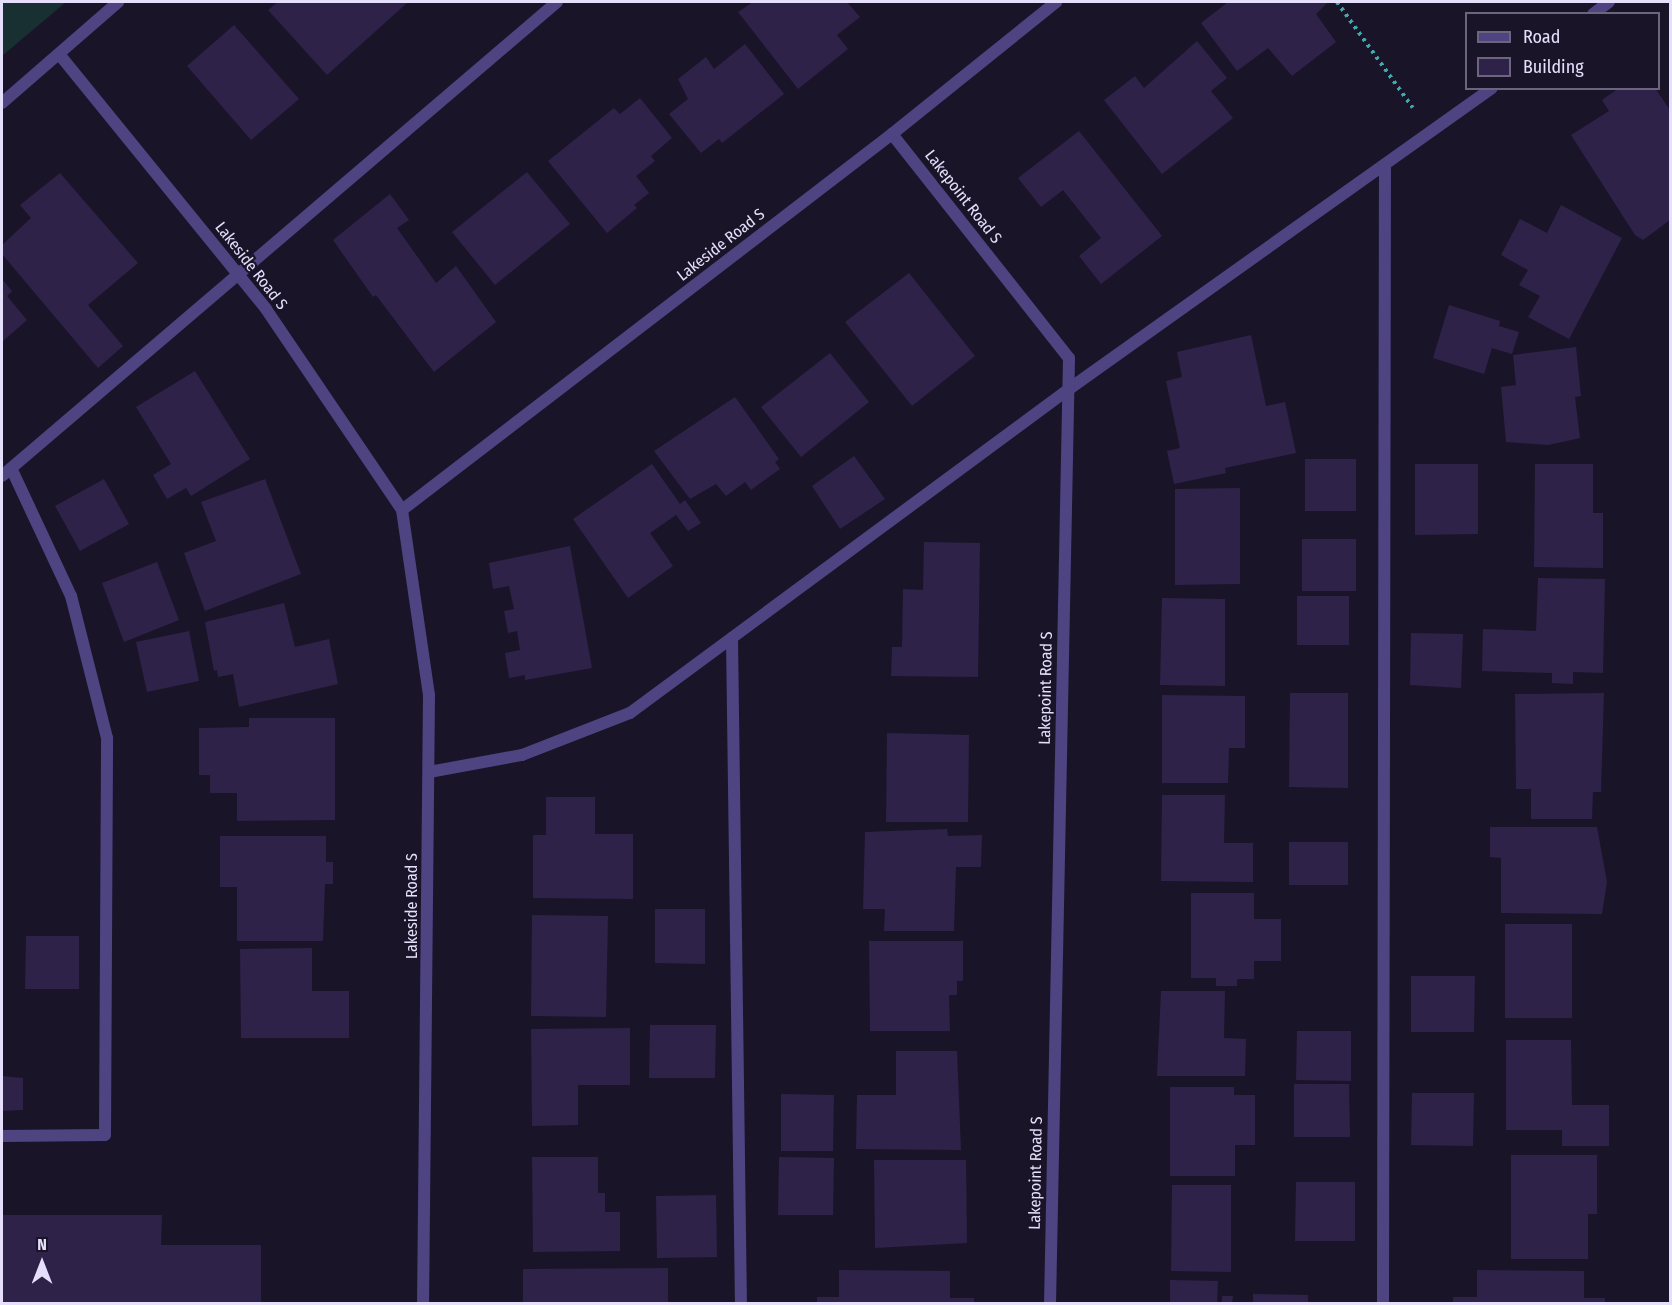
<!DOCTYPE html>
<html>
<head>
<meta charset="utf-8">
<style>
  body { margin:0 }
  #map { position:relative; width:1672px; height:1305px; overflow:hidden; background:#1a1429; font-family:"Fira Sans Condensed",sans-serif }
  div>[style] { position:absolute }
  [style*='--x'] { left:calc(var(--x)*1px); top:calc(var(--y)*1px); width:calc(var(--w)*1px); rotate:calc(var(--a)*1deg) }
  .green>* { inset:0; background:#183032 }
  .building>* { inset:0; background:#2e2248 }
  .path>* { height:4px; margin-top:-2px; transform-origin:0; background:repeating-linear-gradient(90deg,#3fa9b0 0 3px,transparent 0 7.5px) }
  .service>* { height:12px; margin:-6px; padding:0 6px; transform-origin:6px; border-radius:6px; background:#4e4482 }
  .minor>* { height:12px; margin:-6px; padding:0 6px; transform-origin:6px; border-radius:6px; background:#4e4482 }
  span { translate:-50% -50%; white-space:nowrap; text-align:center; line-height:1.15; -webkit-text-stroke:4.5px #1a1429; paint-order:stroke }
  .street-label { font-size:16px; color:#e6dffb }
  .frame { position:absolute; inset:0; border:3px solid #e6dffb; pointer-events:none }
  .legend { position:absolute; left:1465px; top:12px; width:195px; height:78px; box-sizing:border-box; background:#1a1429; border:2px solid #6c657d; margin:0; padding:8px 10px; list-style:none; font-size:18px; color:#e6dffb }
  .legend li { display:flex; align-items:center; gap:12px; height:30px }
  .legend b { width:30px; border:2px solid #6c657d }
  .north { position:absolute; left:12px; top:1233px; width:60px; height:60px; -webkit-text-stroke:4px #1a1429; paint-order:stroke; rotate:0deg; font-size:16px; font-weight:700; line-height:24px; text-align:center; color:#e6dffb }
  .north::after { content:''; display:block; margin:auto; width:21px; height:27px; background:#e6dffb; clip-path:polygon(50% 0,100% 100%,50% 72%,0 100%) }
</style>
</head>
<body>
<div id="map">
  <div class="green">
    <i style="clip-path:polygon(2px 2px,66px 2px,2px 56px)"></i>
  </div>
  <div class="building">
    <i style="clip-path:polygon(278px 2px,406px 2px,407px 3px,327px 75px,268px 10px)"></i>
    <i style="clip-path:polygon(753px 2px,847px 2px,860px 17px,837px 35px,848px 49px,798px 89px,738px 12px)"></i>
    <i style="clip-path:polygon(1228px 2px,1328px 2px,1316px 14px,1336px 42px,1292px 76px,1268px 48px,1237px 71px,1201px 23px)"></i>
    <i style="clip-path:polygon(234px 25px,299px 99px,251px 140px,187px 66px)"></i>
    <i style="clip-path:polygon(1197px 41px,1227px 78px,1211px 91px,1233px 118px,1162px 174px,1104px 100px,1135px 76px,1144px 88px)"></i>
    <i style="clip-path:polygon(745px 44px,784px 94px,722px 143px,719px 139px,701px 153px,669px 114px,688px 99px,678px 79px,706px 57px,714px 69px)"></i>
    <i style="clip-path:polygon(1619px 88px,1655px 88px,1670px 110px,1670px 220px,1643px 240px,1635px 235px,1571px 135px,1609px 111px,1602px 100px)"></i>
    <i style="clip-path:polygon(640px 98px,672px 138px,651px 156px,655px 161px,636px 176px,649px 193px,634px 205px,637px 208px,607px 233px,548px 161px,614px 108px,620px 114px)"></i>
    <i style="clip-path:polygon(1079px 131px,1162px 236px,1101px 284px,1079px 256px,1101px 238px,1063px 190px,1041px 207px,1018px 178px)"></i>
    <i style="clip-path:polygon(527px 172px,570px 224px,495px 285px,452px 232px)"></i>
    <i style="clip-path:polygon(60px 173px,138px 263px,88px 305px,123px 346px,98px 368px,2px 254px,2px 245px,31px 218px,20px 205px)"></i>
    <i style="clip-path:polygon(390px 194px,409px 220px,397px 228px,436px 283px,456px 266px,496px 322px,434px 372px,376px 295px,373px 297px,333px 240px)"></i>
    <i style="clip-path:polygon(1561px 205px,1622px 238px,1569px 339px,1528px 317px,1540px 296px,1519px 285px,1528px 270px,1501px 255px,1520px 219px,1547px 233px)"></i>
    <i style="clip-path:polygon(909px 273px,975px 356px,912px 406px,845px 322px)"></i>
    <i style="clip-path:polygon(2px 279px,12px 291px,7px 296px,27px 320px,2px 342px)"></i>
    <i style="clip-path:polygon(1449px 305px,1500px 321px,1499px 326px,1519px 332px,1512px 354px,1492px 348px,1484px 374px,1433px 358px)"></i>
    <i style="clip-path:polygon(1251px 335px,1266px 406px,1285px 402px,1296px 453px,1225px 468px,1226px 473px,1174px 484px,1167px 451px,1180px 448px,1166px 381px,1182px 377px,1177px 352px)"></i>
    <i style="clip-path:polygon(1576px 347px,1581px 396px,1575px 397px,1580px 438px,1548px 445px,1506px 442px,1501px 387px,1516px 385px,1513px 355px)"></i>
    <i style="clip-path:polygon(830px 353px,869px 402px,801px 457px,761px 407px)"></i>
    <i style="clip-path:polygon(195px 371px,250px 459px,191px 496px,186px 488px,167px 499px,153px 475px,171px 464px,136px 407px)"></i>
    <i style="clip-path:polygon(735px 397px,779px 459px,775px 462px,780px 469px,751px 490px,745px 482px,726px 496px,716px 484px,690px 499px,654px 451px)"></i>
    <i style="clip-path:polygon(854px 456px,885px 499px,840px 529px,812px 486px)"></i>
    <i style="clip-path:polygon(1305px 459px,1356px 459px,1356px 511px,1305px 511px)"></i>
    <i style="clip-path:polygon(652px 464px,680px 504px,685px 500px,701px 523px,688px 531px,676px 515px,650px 533px,673px 566px,628px 598px,573px 519px)"></i>
    <i style="clip-path:polygon(1415px 464px,1478px 464px,1478px 534px,1415px 535px)"></i>
    <i style="clip-path:polygon(1535px 464px,1593px 464px,1593px 513px,1603px 513px,1603px 568px,1534px 567px)"></i>
    <i style="clip-path:polygon(104px 479px,129px 524px,80px 551px,55px 506px)"></i>
    <i style="clip-path:polygon(265px 479px,301px 574px,205px 611px,184px 553px,216px 541px,201px 502px)"></i>
    <i style="clip-path:polygon(1240px 488px,1240px 584px,1175px 585px,1175px 489px)"></i>
    <i style="clip-path:polygon(1302px 539px,1356px 539px,1356px 591px,1302px 591px)"></i>
    <i style="clip-path:polygon(924px 542px,980px 543px,978px 677px,891px 676px,892px 647px,902px 647px,903px 589px,923px 590px)"></i>
    <i style="clip-path:polygon(570px 546px,592px 668px,525px 680px,525px 675px,509px 678px,505px 653px,520px 650px,517px 631px,508px 633px,504px 611px,514px 609px,509px 586px,493px 589px,489px 563px)"></i>
    <i style="clip-path:polygon(157px 562px,179px 620px,124px 642px,102px 583px)"></i>
    <i style="clip-path:polygon(1538px 578px,1605px 579px,1603px 673px,1573px 672px,1573px 684px,1552px 683px,1552px 673px,1482px 671px,1483px 629px,1536px 631px)"></i>
    <i style="clip-path:polygon(1297px 596px,1349px 596px,1349px 645px,1297px 645px)"></i>
    <i style="clip-path:polygon(1162px 598px,1225px 599px,1225px 686px,1160px 685px)"></i>
    <i style="clip-path:polygon(284px 603px,295px 647px,329px 639px,338px 684px,239px 707px,233px 674px,218px 677px,217px 670px,214px 671px,205px 622px)"></i>
    <i style="clip-path:polygon(189px 631px,199px 681px,147px 692px,136px 642px)"></i>
    <i style="clip-path:polygon(1411px 633px,1463px 634px,1461px 688px,1410px 685px)"></i>
    <i style="clip-path:polygon(1290px 693px,1348px 693px,1348px 788px,1289px 787px)"></i>
    <i style="clip-path:polygon(1604px 693px,1601px 792px,1593px 792px,1592px 819px,1531px 819px,1531px 789px,1516px 789px,1515px 694px)"></i>
    <i style="clip-path:polygon(1162px 695px,1245px 696px,1245px 748px,1229px 748px,1228px 783px,1162px 783px)"></i>
    <i style="clip-path:polygon(249px 718px,335px 718px,335px 820px,237px 821px,237px 793px,210px 793px,210px 775px,199px 775px,199px 728px,249px 727px)"></i>
    <i style="clip-path:polygon(887px 733px,969px 735px,968px 822px,886px 822px)"></i>
    <i style="clip-path:polygon(1162px 795px,1225px 795px,1224px 843px,1253px 843px,1253px 882px,1161px 881px)"></i>
    <i style="clip-path:polygon(546px 797px,595px 797px,595px 834px,633px 834px,633px 899px,533px 898px,533px 835px,546px 835px)"></i>
    <i style="clip-path:polygon(1490px 827px,1597px 827px,1607px 882px,1602px 914px,1501px 913px,1501px 858px,1490px 857px)"></i>
    <i style="clip-path:polygon(947px 829px,948px 836px,982px 835px,981px 867px,956px 867px,954px 931px,884px 931px,885px 909px,863px 909px,865px 832px)"></i>
    <i style="clip-path:polygon(220px 836px,326px 836px,326px 862px,333px 862px,333px 884px,325px 884px,323px 941px,237px 941px,237px 887px,220px 887px)"></i>
    <i style="clip-path:polygon(1289px 842px,1348px 842px,1348px 885px,1289px 885px)"></i>
    <i style="clip-path:polygon(1191px 893px,1254px 893px,1254px 919px,1281px 919px,1281px 961px,1254px 961px,1254px 979px,1237px 979px,1237px 986px,1216px 986px,1216px 978px,1191px 978px)"></i>
    <i style="clip-path:polygon(655px 909px,705px 909px,705px 964px,655px 963px)"></i>
    <i style="clip-path:polygon(532px 915px,608px 916px,606px 1017px,531px 1016px)"></i>
    <i style="clip-path:polygon(1505px 924px,1572px 924px,1572px 1018px,1505px 1018px)"></i>
    <i style="clip-path:polygon(26px 936px,79px 936px,79px 989px,25px 989px)"></i>
    <i style="clip-path:polygon(869px 941px,963px 941px,963px 981px,957px 981px,957px 995px,949px 995px,950px 1031px,870px 1031px)"></i>
    <i style="clip-path:polygon(312px 948px,312px 991px,349px 991px,349px 1038px,241px 1038px,240px 949px)"></i>
    <i style="clip-path:polygon(1411px 976px,1475px 976px,1474px 1032px,1411px 1032px)"></i>
    <i style="clip-path:polygon(1161px 991px,1225px 991px,1224px 1038px,1246px 1039px,1245px 1076px,1157px 1076px)"></i>
    <i style="clip-path:polygon(650px 1025px,716px 1025px,715px 1078px,649px 1078px)"></i>
    <i style="clip-path:polygon(630px 1028px,630px 1085px,578px 1085px,578px 1125px,532px 1126px,531px 1029px)"></i>
    <i style="clip-path:polygon(1297px 1031px,1351px 1031px,1351px 1081px,1296px 1080px)"></i>
    <i style="clip-path:polygon(1506px 1040px,1571px 1040px,1572px 1105px,1609px 1105px,1609px 1146px,1562px 1146px,1562px 1130px,1506px 1130px)"></i>
    <i style="clip-path:polygon(896px 1051px,957px 1051px,961px 1150px,856px 1149px,857px 1095px,896px 1095px)"></i>
    <i style="clip-path:polygon(2px 1076px,23px 1078px,23px 1110px,2px 1111px)"></i>
    <i style="clip-path:polygon(1294px 1084px,1349px 1084px,1350px 1137px,1294px 1137px)"></i>
    <i style="clip-path:polygon(1170px 1087px,1234px 1087px,1234px 1095px,1255px 1095px,1255px 1145px,1235px 1145px,1235px 1176px,1170px 1176px)"></i>
    <i style="clip-path:polygon(1412px 1093px,1474px 1093px,1473px 1146px,1411px 1145px)"></i>
    <i style="clip-path:polygon(781px 1094px,834px 1095px,833px 1151px,781px 1151px)"></i>
    <i style="clip-path:polygon(1511px 1155px,1597px 1155px,1597px 1214px,1588px 1214px,1588px 1259px,1511px 1259px)"></i>
    <i style="clip-path:polygon(532px 1157px,598px 1157px,598px 1193px,605px 1193px,605px 1212px,620px 1212px,620px 1251px,533px 1252px)"></i>
    <i style="clip-path:polygon(779px 1157px,834px 1158px,833px 1215px,778px 1215px)"></i>
    <i style="clip-path:polygon(874px 1160px,966px 1160px,967px 1243px,875px 1248px)"></i>
    <i style="clip-path:polygon(1296px 1182px,1355px 1182px,1355px 1241px,1295px 1241px)"></i>
    <i style="clip-path:polygon(1172px 1185px,1231px 1185px,1231px 1272px,1171px 1271px)"></i>
    <i style="clip-path:polygon(716px 1195px,717px 1257px,657px 1258px,656px 1196px)"></i>
    <i style="clip-path:polygon(2px 1215px,162px 1215px,161px 1245px,261px 1245px,261px 1304px,2px 1304px)"></i>
    <i style="clip-path:polygon(668px 1268px,668px 1304px,523px 1304px,523px 1269px)"></i>
    <i style="clip-path:polygon(839px 1270px,950px 1271px,950px 1298px,974px 1298px,974px 1304px,817px 1304px,817px 1297px,839px 1297px)"></i>
    <i style="clip-path:polygon(1477px 1270px,1584px 1271px,1584px 1298px,1605px 1298px,1605px 1304px,1453px 1304px,1453px 1297px,1477px 1297px)"></i>
    <i style="clip-path:polygon(1170px 1280px,1218px 1281px,1217px 1304px,1170px 1304px)"></i>
    <i style="clip-path:polygon(1253px 1294px,1308px 1295px,1308px 1304px,1253px 1304px)"></i>
    <i style="clip-path:polygon(1222px 1296px,1233px 1296px,1232px 1304px,1222px 1304px)"></i>
  </div>
  <div class="path">
    <i style="--x:1337;--y:2;--w:130;--a:54.4"></i>
  </div>
  <div class="service">
    <i style="--x:1593;--y:14;--w:20;--a:-37"></i>
    <i style="--x:2;--y:476;--w:730;--a:-40.5"></i>
    <i style="--x:732;--y:638;--w:666;--a:89.23"></i>
    <i style="--x:429;--y:772;--w:95;--a:-10.4"></i>
    <i style="--x:522;--y:755;--w:116;--a:-21.3"></i>
    <i style="--x:630;--y:713;--w:546;--a:-36.43"></i>
    <i style="--x:1069;--y:389;--w:519;--a:-35.44"></i>
    <i style="--x:2;--y:1136;--w:103;--a:-0.6"></i>
    <i style="--x:105;--y:1135;--w:397;--a:-89.7"></i>
    <i style="--x:107;--y:738;--w:146;--a:-104.2"></i>
    <i style="--x:71;--y:596;--w:141;--a:-115.1"></i>
    <i style="--x:1383;--y:1304;--w:1136;--a:-89.9"></i>
  </div>
  <div class="minor">
    <i style="--x:59;--y:54;--w:328;--a:50.9"></i>
    <i style="--x:266;--y:309;--w:243;--a:55.9"></i>
    <i style="--x:402;--y:510;--w:187;--a:81.7"></i>
    <i style="--x:429;--y:695;--w:609;--a:90.56"></i>
    <i style="--x:2;--y:103;--w:154;--a:-41"></i>
    <i style="--x:892;--y:134;--w:285;--a:51.7"></i>
    <i style="--x:1069;--y:358;--w:946;--a:91.15"></i>
    <i style="--x:402;--y:510;--w:618;--a:-37.5"></i>
    <i style="--x:892;--y:134;--w:211;--a:-38.8"></i>
  </div>
  <div class="street-label">
    <span style="left:963px;top:197px;rotate:52deg">Lakepoint Road S</span>
    <span style="left:721px;top:245px;rotate:-38deg">Lakeside Road S</span>
    <span style="left:251px;top:266px;rotate:52deg">Lakeside Road S</span>
    <span style="left:1046px;top:688px;rotate:-89deg">Lakepoint Road S</span>
    <span style="left:412px;top:906px;rotate:-90deg">Lakeside Road S</span>
    <span style="left:1036px;top:1173px;rotate:-89deg">Lakepoint Road S</span>
  </div>
  <div class="frame"></div>
  <ul class="legend">
  <li><b style="height:8px;background:#4e4482"></b>Road</li>
  <li><b style="height:16px;background:#2e2248"></b>Building</li>
  </ul>
  <div class="north">N</div>
</div>
</body>
</html>
